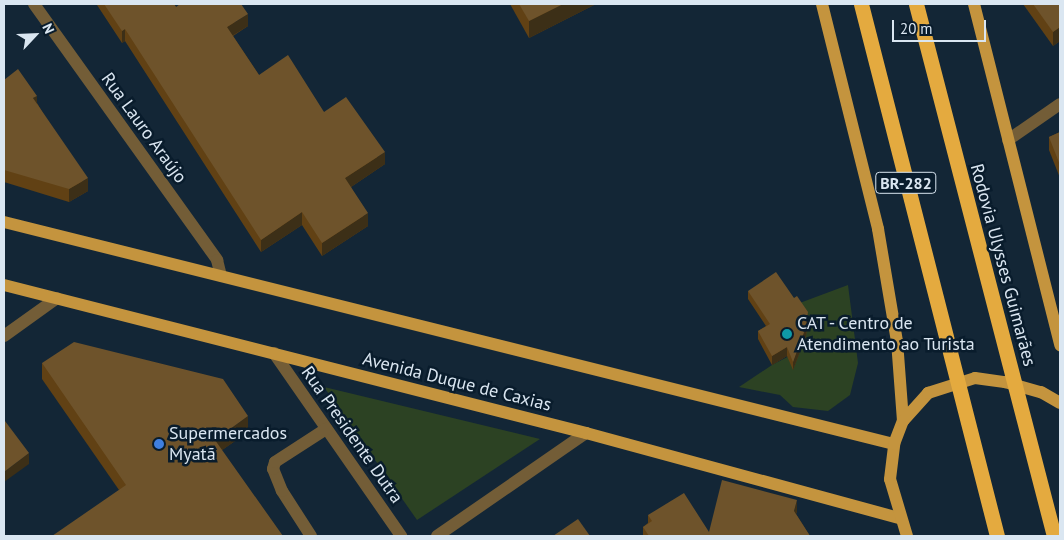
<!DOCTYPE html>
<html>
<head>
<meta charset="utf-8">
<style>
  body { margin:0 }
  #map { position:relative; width:1064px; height:540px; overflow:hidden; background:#132636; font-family:"PT Sans",sans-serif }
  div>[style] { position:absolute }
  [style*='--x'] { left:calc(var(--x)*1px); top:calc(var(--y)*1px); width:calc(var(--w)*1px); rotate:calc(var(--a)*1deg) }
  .green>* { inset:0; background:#2c4223 }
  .minor>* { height:12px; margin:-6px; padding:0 6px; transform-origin:6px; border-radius:6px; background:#735d37 }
  .major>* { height:12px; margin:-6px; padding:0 6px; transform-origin:6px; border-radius:6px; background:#c4943e }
  .highway>* { height:15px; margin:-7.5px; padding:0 7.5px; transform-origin:7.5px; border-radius:7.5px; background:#e4aa3f }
  .wall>* { inset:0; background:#614114 }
  .shaded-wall>* { inset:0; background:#3c2f17 }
  .building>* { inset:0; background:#6e532b }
  .dots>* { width:14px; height:14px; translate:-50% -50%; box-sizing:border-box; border:2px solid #091c2c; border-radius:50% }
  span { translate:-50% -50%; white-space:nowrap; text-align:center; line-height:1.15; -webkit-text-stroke:5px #091c2c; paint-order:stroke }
  .shield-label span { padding:1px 4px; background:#091c2c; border:1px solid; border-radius:4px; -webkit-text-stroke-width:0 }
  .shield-label { font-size:16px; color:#dae6f1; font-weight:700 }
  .street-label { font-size:18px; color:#dae6f1 }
  .poi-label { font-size:18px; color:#dae6f1 }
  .left { translate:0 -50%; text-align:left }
  .frame { position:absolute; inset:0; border:5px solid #dae6f1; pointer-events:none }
  .north { position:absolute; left:10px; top:10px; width:50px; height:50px; -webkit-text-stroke:4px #091c2c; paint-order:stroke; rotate:65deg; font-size:14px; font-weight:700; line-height:20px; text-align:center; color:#dae6f1 }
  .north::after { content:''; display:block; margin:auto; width:18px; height:22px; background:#dae6f1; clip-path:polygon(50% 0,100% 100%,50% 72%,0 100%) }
  .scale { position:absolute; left:892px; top:20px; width:94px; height:22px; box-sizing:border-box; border:2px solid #dae6f1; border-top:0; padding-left:6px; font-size:15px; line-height:18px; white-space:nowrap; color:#dae6f1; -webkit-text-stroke:4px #091c2c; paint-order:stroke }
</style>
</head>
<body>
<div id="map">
  <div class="green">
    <i style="clip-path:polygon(848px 285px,858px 363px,850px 395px,828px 411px,793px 407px,780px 395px,739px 387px,772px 365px,801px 350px,808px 320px,797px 304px)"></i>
    <i style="clip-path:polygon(324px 387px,540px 439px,417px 520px)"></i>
  </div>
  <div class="minor">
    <i style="--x:34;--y:4;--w:315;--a:54.4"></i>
    <i style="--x:217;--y:260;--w:16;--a:76"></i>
    <i style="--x:1008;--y:140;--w:63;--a:-34.7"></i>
    <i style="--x:4;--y:336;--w:65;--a:-35.6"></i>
    <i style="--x:274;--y:353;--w:223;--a:55.2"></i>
    <i style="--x:311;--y:536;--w:54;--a:-122.8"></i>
    <i style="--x:282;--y:491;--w:24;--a:-112"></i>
    <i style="--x:273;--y:469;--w:7;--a:-74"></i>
    <i style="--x:275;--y:462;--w:61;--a:-32.9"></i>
    <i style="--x:437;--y:536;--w:181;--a:-34.7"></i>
  </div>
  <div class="major">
    <i style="--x:822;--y:4;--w:232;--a:76"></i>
    <i style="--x:878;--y:229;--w:114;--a:80.4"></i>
    <i style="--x:897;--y:341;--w:80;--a:85.7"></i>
    <i style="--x:974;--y:4;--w:352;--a:75.8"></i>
    <i style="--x:4;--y:222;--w:917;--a:14.01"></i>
    <i style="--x:4;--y:285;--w:601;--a:14.27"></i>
    <i style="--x:586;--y:433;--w:324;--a:15.2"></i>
    <i style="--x:907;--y:536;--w:59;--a:-106.6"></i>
    <i style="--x:890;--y:479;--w:35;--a:-83"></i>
    <i style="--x:894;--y:444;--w:25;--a:-69"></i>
    <i style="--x:903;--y:421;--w:38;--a:-48"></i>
    <i style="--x:928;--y:393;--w:49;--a:-17.7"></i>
    <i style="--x:975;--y:378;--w:30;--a:8"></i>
    <i style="--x:1005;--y:382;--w:37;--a:16"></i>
    <i style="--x:1041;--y:392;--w:22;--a:30"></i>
  </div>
  <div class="highway">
    <i style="--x:861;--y:4;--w:549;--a:75.66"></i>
    <i style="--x:916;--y:4;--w:550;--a:75.46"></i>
  </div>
  <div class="wall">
    <i style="clip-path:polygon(97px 4px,174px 4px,176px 7px,248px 26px,233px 36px,259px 75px,324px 112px,385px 164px,351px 187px,368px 226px,322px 256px,302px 225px,261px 252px,125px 41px,122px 43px,97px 5px)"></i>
    <i style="clip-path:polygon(510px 4px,596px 4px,529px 38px)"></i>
    <i style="clip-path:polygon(1023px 4px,1060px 4px,1060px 41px,1053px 46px)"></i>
    <i style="clip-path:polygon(4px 80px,37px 103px,88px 191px,69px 202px,4px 182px)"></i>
    <i style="clip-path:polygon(1060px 132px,1060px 178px,1049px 150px,1049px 137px)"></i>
    <i style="clip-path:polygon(748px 291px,808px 320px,806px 336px,793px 370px,787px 356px,772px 365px,758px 339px,758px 331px,766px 326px,748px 299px)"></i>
    <i style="clip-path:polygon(42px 363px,248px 432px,222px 450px,119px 490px,42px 379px)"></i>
    <i style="clip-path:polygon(797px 511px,796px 514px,810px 536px,643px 536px,643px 527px,648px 523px,648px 515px,709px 532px)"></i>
  </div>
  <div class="shaded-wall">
    <i style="clip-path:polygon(563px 4px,596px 4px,529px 38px,529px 21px)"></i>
    <i style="clip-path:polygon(248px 14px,248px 26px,227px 39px,227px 27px)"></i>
    <i style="clip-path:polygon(1060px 27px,1060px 41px,1053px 46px,1053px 32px)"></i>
    <i style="clip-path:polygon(125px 29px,125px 41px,122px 43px,122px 31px)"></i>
    <i style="clip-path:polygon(37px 96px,37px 108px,33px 98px)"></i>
    <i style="clip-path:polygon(385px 152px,385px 164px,345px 191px,345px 178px)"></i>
    <i style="clip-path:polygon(88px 178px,88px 191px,69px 202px,69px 189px)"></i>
    <i style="clip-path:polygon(302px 212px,302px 225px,261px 252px,261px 240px)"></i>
    <i style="clip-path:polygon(368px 213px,368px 226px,322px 256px,322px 243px)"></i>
    <i style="clip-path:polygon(808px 312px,806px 336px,793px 370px,793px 362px)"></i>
    <i style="clip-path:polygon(787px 347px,787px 356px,772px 365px,772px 356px)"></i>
    <i style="clip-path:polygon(248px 416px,248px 432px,215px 455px,215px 440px)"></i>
    <i style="clip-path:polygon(29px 453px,29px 464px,4px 482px,4px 472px)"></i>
    <i style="clip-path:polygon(797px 500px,797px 511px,794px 522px,794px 511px)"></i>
  </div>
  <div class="building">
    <i style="clip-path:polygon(104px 4px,174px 4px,176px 7px,180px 4px,241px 4px,248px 14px,227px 27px,259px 75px,288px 55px,324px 112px,346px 97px,385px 152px,345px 178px,368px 213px,322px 243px,302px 212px,261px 240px,125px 29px,122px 31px)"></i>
    <i style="clip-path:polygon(519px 4px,563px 4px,529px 21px)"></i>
    <i style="clip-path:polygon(1033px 4px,1060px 4px,1060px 27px,1053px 32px)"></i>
    <i style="clip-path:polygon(18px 69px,37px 96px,33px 98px,88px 178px,69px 189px,4px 170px,4px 80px)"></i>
    <i style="clip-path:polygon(1060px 132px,1060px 165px,1049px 137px)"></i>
    <i style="clip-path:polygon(776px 272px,794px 298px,797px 296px,808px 312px,806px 327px,793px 362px,787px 347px,772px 356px,758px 331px,770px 324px,748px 291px)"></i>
    <i style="clip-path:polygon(74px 342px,223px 379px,248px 416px,215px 440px,283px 536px,52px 536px,126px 485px,42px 363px)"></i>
    <i style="clip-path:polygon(5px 421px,29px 453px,4px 472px,4px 423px)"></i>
    <i style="clip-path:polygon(722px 480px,797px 500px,794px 511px,810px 536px,649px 536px,643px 527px,652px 521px,648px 515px,684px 493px,709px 532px)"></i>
    <i style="clip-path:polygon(578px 519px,590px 536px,553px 536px)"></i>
  </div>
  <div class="dots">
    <i style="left:787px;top:334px;background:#0f9aa8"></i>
    <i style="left:159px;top:444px;background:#3f7fe0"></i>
  </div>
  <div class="shield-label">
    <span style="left:906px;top:183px">BR-282</span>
  </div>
  <div class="street-label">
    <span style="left:144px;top:128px;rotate:54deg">Rua Lauro Araújo</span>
    <span style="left:1003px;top:265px;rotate:75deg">Rodovia Ulysses Guimarães</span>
    <span style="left:457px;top:382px;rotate:14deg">Avenida Duque de Caxias</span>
    <span style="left:352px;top:435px;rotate:55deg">Rua Presidente Dutra</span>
  </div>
  <div class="poi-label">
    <span class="left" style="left:797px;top:334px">CAT - Centro de<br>Atendimento ao Turista</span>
    <span class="left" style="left:169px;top:444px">Supermercados<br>Myatã</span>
  </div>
  <div class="frame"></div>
  <div class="north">N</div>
  <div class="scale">20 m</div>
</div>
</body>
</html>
